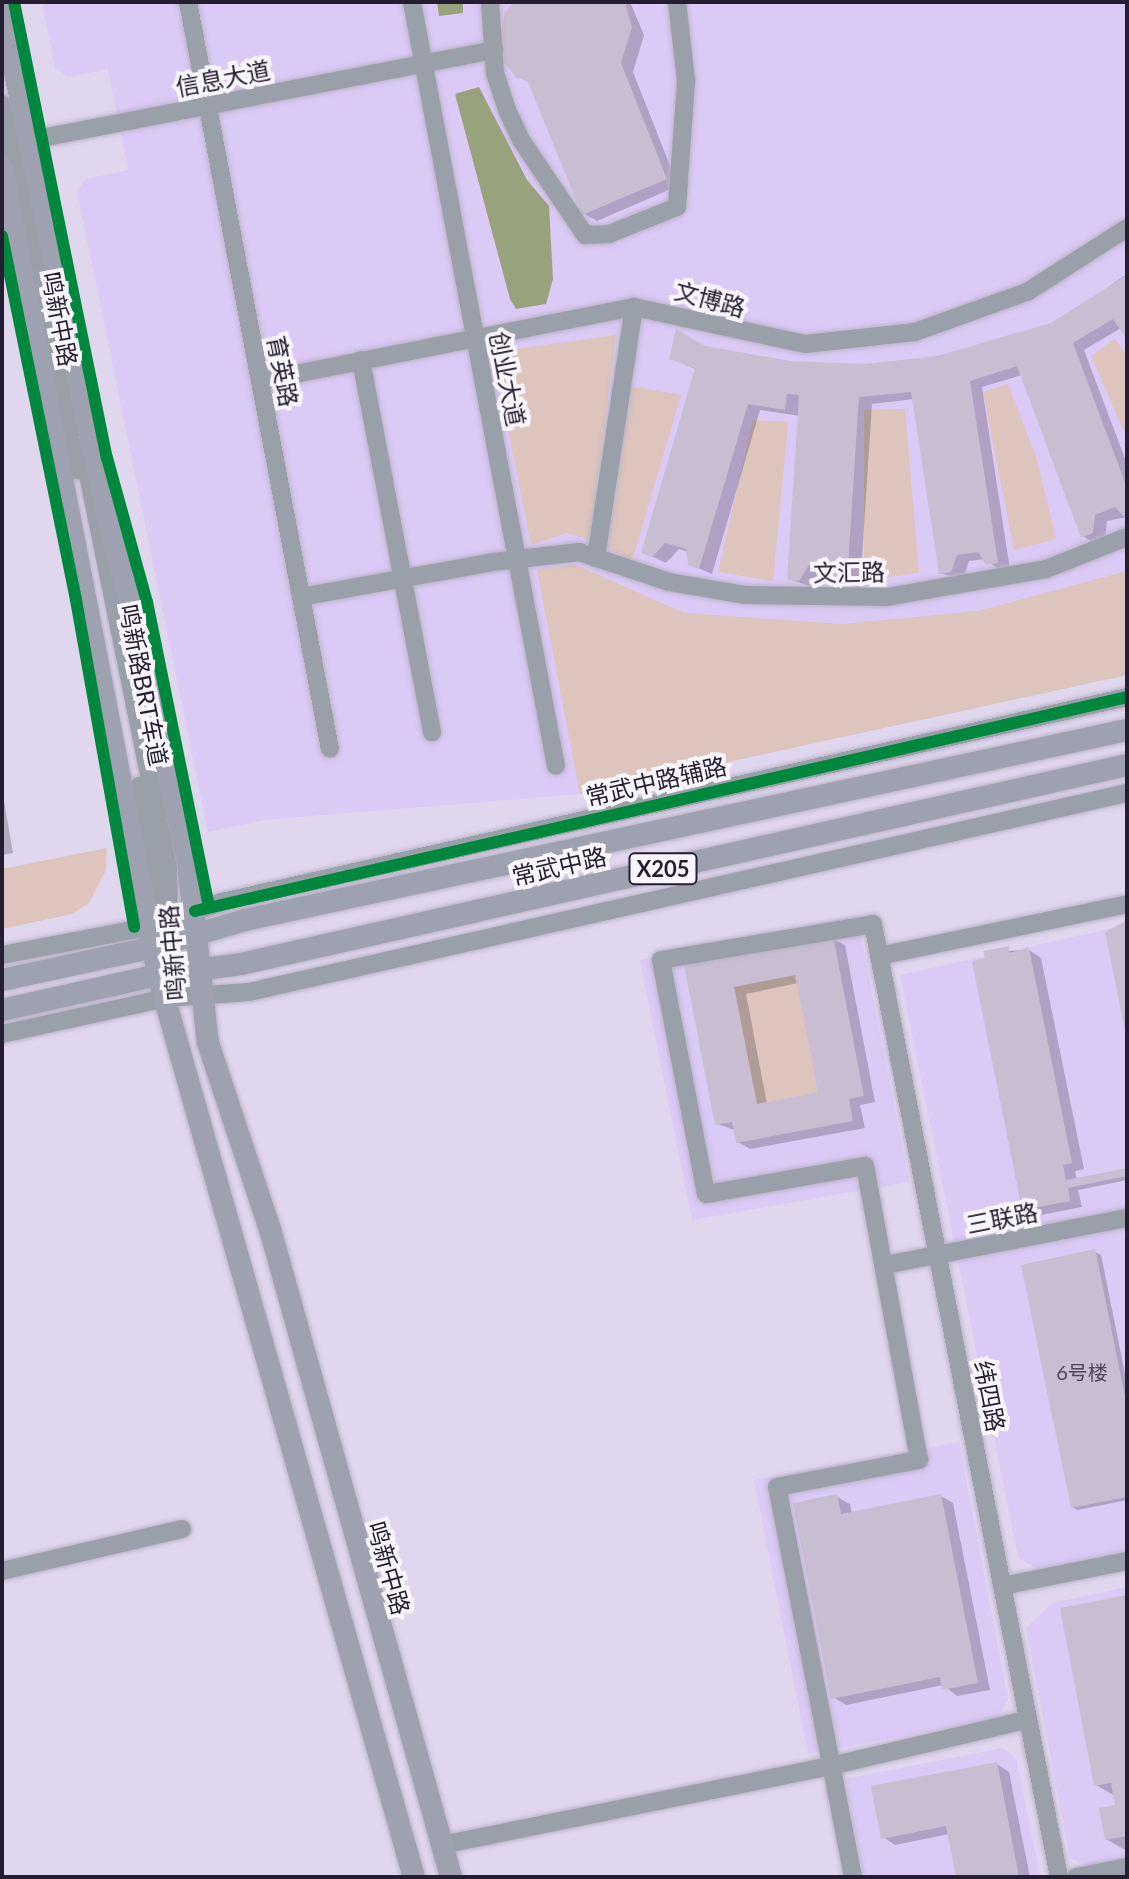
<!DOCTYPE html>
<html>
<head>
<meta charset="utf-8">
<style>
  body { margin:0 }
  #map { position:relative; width:1129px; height:1879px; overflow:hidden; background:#e0d7ef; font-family:Lato,"Noto Sans SC",sans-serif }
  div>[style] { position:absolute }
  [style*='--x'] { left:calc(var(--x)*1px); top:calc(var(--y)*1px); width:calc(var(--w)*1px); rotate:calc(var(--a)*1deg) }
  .built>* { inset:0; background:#dbc9f6 }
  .green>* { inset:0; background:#ddc4bc }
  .water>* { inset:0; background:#98a27c }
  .shadow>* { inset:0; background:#0003 }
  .building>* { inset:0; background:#c9bed1 }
  .roads { filter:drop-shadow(0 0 2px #bbb3c7) drop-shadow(0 0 2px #bbb3c7) }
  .minor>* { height:18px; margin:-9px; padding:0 9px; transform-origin:9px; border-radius:9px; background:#9aa0a9 }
  .major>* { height:22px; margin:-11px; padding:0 11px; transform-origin:11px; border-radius:11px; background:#9ea1b0 }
  .cycleway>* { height:12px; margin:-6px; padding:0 6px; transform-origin:6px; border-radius:6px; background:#00873e }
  span { translate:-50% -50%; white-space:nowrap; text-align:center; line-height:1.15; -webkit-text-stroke:8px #f8f6fc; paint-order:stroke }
  .number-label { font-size:20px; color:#4e4559 }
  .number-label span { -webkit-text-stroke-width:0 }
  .shield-label span { padding:2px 6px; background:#f8f6fc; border:2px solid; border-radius:6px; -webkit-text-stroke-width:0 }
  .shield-label { font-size:22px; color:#251d31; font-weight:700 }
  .street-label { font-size:24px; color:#251d31 }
  .frame { position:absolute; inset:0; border:4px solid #251d31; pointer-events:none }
</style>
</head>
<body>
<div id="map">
  <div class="built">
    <i style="clip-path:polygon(42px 2px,1127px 2px,1127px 675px,580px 794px,263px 820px,208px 832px,77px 191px,86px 179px,128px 170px,108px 69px,69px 77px,55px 68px)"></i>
    <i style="clip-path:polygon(857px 915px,909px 1182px,692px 1220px,640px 960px)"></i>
    <i style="clip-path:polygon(1127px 925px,1127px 1552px,1038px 1570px,1018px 1557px,900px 975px)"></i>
    <i style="clip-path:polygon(959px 1442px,1008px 1700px,997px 1718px,808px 1754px,754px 1480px)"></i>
    <i style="clip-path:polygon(1127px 1587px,1127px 1861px,1090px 1868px,1070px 1858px,1026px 1628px,1052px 1603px)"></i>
    <i style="clip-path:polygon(1003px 1748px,1016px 1758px,1040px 1877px,863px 1877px,845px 1779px)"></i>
  </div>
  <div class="green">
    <i style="clip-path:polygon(616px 335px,590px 540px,567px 533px,531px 545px,493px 352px)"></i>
    <i style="clip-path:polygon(1115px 339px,1127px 356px,1127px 438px,1091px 356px)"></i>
    <i style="clip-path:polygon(1008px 384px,1036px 457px,1056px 539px,1014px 550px,983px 392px)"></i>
    <i style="clip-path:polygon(631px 386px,681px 395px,632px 561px,608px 548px)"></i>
    <i style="clip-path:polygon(905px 409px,919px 573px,864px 580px,864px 410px)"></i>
    <i style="clip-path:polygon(753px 420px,788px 422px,773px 581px,718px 572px)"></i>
    <i style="clip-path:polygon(574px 564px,684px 613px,843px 624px,978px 611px,1127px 571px,1127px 675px,580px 794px,537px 570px)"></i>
    <i style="clip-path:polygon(107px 848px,106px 870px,89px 903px,72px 914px,2px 929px,2px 869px)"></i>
    <i style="clip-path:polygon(795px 975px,818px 1092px,757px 1104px,734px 987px)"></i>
  </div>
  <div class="water">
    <i style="clip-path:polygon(437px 2px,463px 2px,463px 13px,439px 16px)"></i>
    <i style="clip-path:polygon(479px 87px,527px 180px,549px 206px,553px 279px,546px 304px,516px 309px,510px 299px,455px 94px)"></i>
  </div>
  <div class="shadow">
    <i style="clip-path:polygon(515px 2px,630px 2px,644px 35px,633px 72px,678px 186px,597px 221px,584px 214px)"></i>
    <i style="clip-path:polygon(1127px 274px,1127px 337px,1121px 328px,1084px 350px,1127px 464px,1127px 517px,1107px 521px,1105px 540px,1095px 544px,1083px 536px,1022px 375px,982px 387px,1010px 570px,1001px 571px,985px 559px,969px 561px,963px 579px,940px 573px,914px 399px,872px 404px,860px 588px,837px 580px,834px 572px,822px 571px,812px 587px,789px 579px,800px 416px,760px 410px,712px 574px,689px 564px,688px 552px,679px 549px,666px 563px,643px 552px,697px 370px,672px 358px,706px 349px,791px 363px,864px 366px,937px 358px,1052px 325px)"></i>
    <i style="clip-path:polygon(2px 789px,13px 853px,2px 855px)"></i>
    <i style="clip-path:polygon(evenodd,832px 938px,845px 945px,875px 1102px,860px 1105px,865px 1128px,750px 1149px,738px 1142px,735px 1130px,717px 1124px,686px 966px,832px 938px,798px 983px,820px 1094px,767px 1104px,746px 994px,798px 983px)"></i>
    <i style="clip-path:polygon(1029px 950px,1041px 958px,1084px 1169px,1075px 1171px,1077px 1180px,1127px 1170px,1127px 1180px,1078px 1190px,1082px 1207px,1036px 1216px,1024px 1209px,986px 952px)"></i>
    <i style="clip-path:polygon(1095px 1252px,1101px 1255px,1127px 1384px,1127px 1500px,1078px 1510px,1072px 1507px)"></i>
    <i style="clip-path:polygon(941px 1496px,953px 1503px,990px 1690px,957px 1696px,943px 1685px,846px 1705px,833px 1697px,837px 1497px,850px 1504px,852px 1514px)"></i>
    <i style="clip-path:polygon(1127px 1597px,1127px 1850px,1125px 1850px,1106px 1839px,1117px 1807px,1115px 1796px,1096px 1785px)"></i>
    <i style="clip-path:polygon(997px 1764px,1009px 1772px,1030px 1877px,958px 1877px,949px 1834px,895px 1845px,883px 1837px)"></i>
  </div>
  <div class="building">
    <i style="clip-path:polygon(513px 2px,625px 2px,632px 27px,621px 63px,667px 179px,582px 215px,528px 82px,516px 77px,498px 55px,504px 14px)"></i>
    <i style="clip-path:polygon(1127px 275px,1127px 340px,1113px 319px,1073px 343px,1127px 488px,1127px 520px,1115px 507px,1095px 515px,1093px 533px,1081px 538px,1017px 366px,970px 381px,998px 563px,986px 565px,978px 552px,957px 555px,951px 572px,939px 574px,911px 392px,859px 397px,847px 582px,835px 581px,830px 566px,809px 565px,799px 581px,787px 580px,799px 395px,787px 394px,785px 410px,748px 404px,699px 569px,688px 565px,686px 549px,665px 543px,652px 557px,641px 553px,695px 368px,669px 359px,676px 329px,705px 346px,791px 361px,864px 364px,937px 356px,1051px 323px)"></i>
    <i style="clip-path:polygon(1127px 920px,1127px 1034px,1126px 1035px,1105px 932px)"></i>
    <i style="clip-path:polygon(evenodd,833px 936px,864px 1096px,849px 1099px,853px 1121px,736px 1143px,732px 1122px,715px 1125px,684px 965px,833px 936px,795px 975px,818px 1092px,757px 1104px,734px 987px,795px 975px)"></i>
    <i style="clip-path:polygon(1009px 946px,1009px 953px,1029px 948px,1072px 1163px,1063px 1165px,1066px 1180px,1127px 1168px,1127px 1176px,1068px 1188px,1070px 1201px,1022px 1210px,972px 961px,985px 958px,983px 951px)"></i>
    <i style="clip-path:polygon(1095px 1249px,1127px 1406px,1127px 1497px,1071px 1508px,1021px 1265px)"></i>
    <i style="clip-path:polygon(837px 1494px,841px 1514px,941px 1494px,978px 1683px,942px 1690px,940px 1677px,831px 1699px,793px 1503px)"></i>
    <i style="clip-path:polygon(1127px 1595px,1127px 1836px,1105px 1840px,1099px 1808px,1115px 1805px,1111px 1783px,1094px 1786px,1060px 1608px)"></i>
    <i style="clip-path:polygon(997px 1762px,1019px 1877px,956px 1877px,946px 1826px,881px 1839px,871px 1786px)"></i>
  </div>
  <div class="roads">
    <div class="minor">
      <i style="--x:188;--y:2;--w:760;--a:79.24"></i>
      <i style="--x:412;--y:2;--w:777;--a:79.33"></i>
      <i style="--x:490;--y:2;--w:71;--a:86"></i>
      <i style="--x:495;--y:73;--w:39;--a:72"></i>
      <i style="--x:507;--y:110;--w:33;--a:65"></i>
      <i style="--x:521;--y:140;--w:115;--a:56"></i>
      <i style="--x:585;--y:235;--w:24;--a:-2"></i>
      <i style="--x:609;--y:234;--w:73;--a:-21.7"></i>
      <i style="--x:677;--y:207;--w:127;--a:-85.9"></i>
      <i style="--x:686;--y:80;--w:79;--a:-96.6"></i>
      <i style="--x:2;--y:104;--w:374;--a:78.4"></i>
      <i style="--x:31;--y:140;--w:472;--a:-11"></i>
      <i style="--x:361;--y:360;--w:379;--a:79.2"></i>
      <i style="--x:260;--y:381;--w:381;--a:-11.2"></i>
      <i style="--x:634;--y:307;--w:175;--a:12.2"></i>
      <i style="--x:805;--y:344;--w:111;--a:-6.2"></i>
      <i style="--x:915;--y:332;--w:119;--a:-19.7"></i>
      <i style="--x:1027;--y:292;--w:119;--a:-32.6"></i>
      <i style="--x:84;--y:455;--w:422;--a:78.5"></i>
      <i style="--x:168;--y:869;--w:60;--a:89"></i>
      <i style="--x:596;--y:558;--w:254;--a:-81.4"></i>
      <i style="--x:301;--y:597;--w:195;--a:-10.3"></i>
      <i style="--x:493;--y:562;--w:87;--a:-6.6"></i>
      <i style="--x:579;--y:552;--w:95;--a:18.4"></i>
      <i style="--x:669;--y:582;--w:78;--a:9.6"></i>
      <i style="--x:746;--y:595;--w:141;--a:0.8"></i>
      <i style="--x:887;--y:597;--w:161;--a:-10"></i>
      <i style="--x:1046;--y:569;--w:87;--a:-21.6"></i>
      <i style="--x:139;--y:786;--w:130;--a:80.7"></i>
      <i style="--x:2;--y:955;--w:149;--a:-10.9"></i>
      <i style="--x:148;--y:927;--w:78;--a:-18.7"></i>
      <i style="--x:222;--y:902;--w:928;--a:-12.76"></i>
      <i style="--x:879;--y:956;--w:253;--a:-11.8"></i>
      <i style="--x:2;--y:1034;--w:168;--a:-12.4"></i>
      <i style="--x:166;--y:998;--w:83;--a:-4.1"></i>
      <i style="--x:249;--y:992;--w:900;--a:-12.77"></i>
      <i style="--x:885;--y:1265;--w:247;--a:-11"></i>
      <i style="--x:2;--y:1571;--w:185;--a:-13.1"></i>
      <i style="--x:1002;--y:1586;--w:127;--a:-11.3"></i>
      <i style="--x:442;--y:1845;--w:397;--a:-11.5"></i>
      <i style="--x:831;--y:1766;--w:200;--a:-13.3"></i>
      <i style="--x:853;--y:1877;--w:397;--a:-101"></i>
      <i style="--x:777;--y:1487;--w:145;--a:-10.8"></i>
      <i style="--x:919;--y:1460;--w:299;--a:-100.4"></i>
      <i style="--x:865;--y:1166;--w:161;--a:170"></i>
      <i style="--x:706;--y:1194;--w:238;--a:-100.9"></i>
      <i style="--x:661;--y:960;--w:215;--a:-9.6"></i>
      <i style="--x:873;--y:924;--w:971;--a:78.96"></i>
      <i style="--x:1076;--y:1877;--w:52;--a:-11.1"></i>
    </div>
    <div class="major">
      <i style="--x:2;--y:10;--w:525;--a:78.24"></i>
      <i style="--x:109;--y:524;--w:113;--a:74.6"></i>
      <i style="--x:139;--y:633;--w:235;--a:78"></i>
      <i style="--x:188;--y:863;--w:181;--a:83.7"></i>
      <i style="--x:208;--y:1043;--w:196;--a:71.6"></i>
      <i style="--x:270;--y:1229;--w:673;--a:74.39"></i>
      <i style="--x:2;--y:167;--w:823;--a:79.07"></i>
      <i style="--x:158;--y:975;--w:938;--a:74.16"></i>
      <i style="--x:2;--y:980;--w:156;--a:-12.2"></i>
      <i style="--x:154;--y:947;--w:95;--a:-16.5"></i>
      <i style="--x:245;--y:920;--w:902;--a:-12.16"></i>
      <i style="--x:2;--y:1010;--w:160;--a:-12.6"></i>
      <i style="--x:158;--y:975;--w:84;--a:-7.5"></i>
      <i style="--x:241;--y:964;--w:908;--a:-12.66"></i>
    </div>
  </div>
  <div class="cycleway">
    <i style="--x:14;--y:2;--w:465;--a:78.5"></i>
    <i style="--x:107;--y:458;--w:149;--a:74.5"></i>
    <i style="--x:147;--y:602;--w:310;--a:78.5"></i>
    <i style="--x:2;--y:236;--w:371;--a:78.5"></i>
    <i style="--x:76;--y:600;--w:332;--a:79.9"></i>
    <i style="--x:195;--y:911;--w:956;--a:-12.93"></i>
  </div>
  <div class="number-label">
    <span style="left:1082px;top:1372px">6号楼</span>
  </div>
  <div class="shield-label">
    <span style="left:663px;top:869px">X205</span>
  </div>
  <div class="street-label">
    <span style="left:223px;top:78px;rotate:-11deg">信息大道</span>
    <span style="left:710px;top:299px;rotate:15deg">文博路</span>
    <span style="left:60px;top:319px;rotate:79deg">鸣新中路</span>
    <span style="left:283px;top:371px;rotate:79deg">育英路</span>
    <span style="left:508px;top:379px;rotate:79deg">创业大道</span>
    <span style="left:849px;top:572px;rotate:-1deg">文汇路</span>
    <span style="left:144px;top:685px;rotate:79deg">鸣新路BRT车道</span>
    <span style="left:656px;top:781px;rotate:-13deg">常武中路辅路</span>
    <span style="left:559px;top:866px;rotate:-13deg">常武中路</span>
    <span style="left:172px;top:953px;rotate:-95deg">鸣新中路</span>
    <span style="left:1002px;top:1218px;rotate:-11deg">三联路</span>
    <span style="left:990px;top:1396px;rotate:79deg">纬四路</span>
    <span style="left:389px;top:1568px;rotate:74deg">鸣新中路</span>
  </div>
  <div class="frame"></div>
</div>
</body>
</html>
